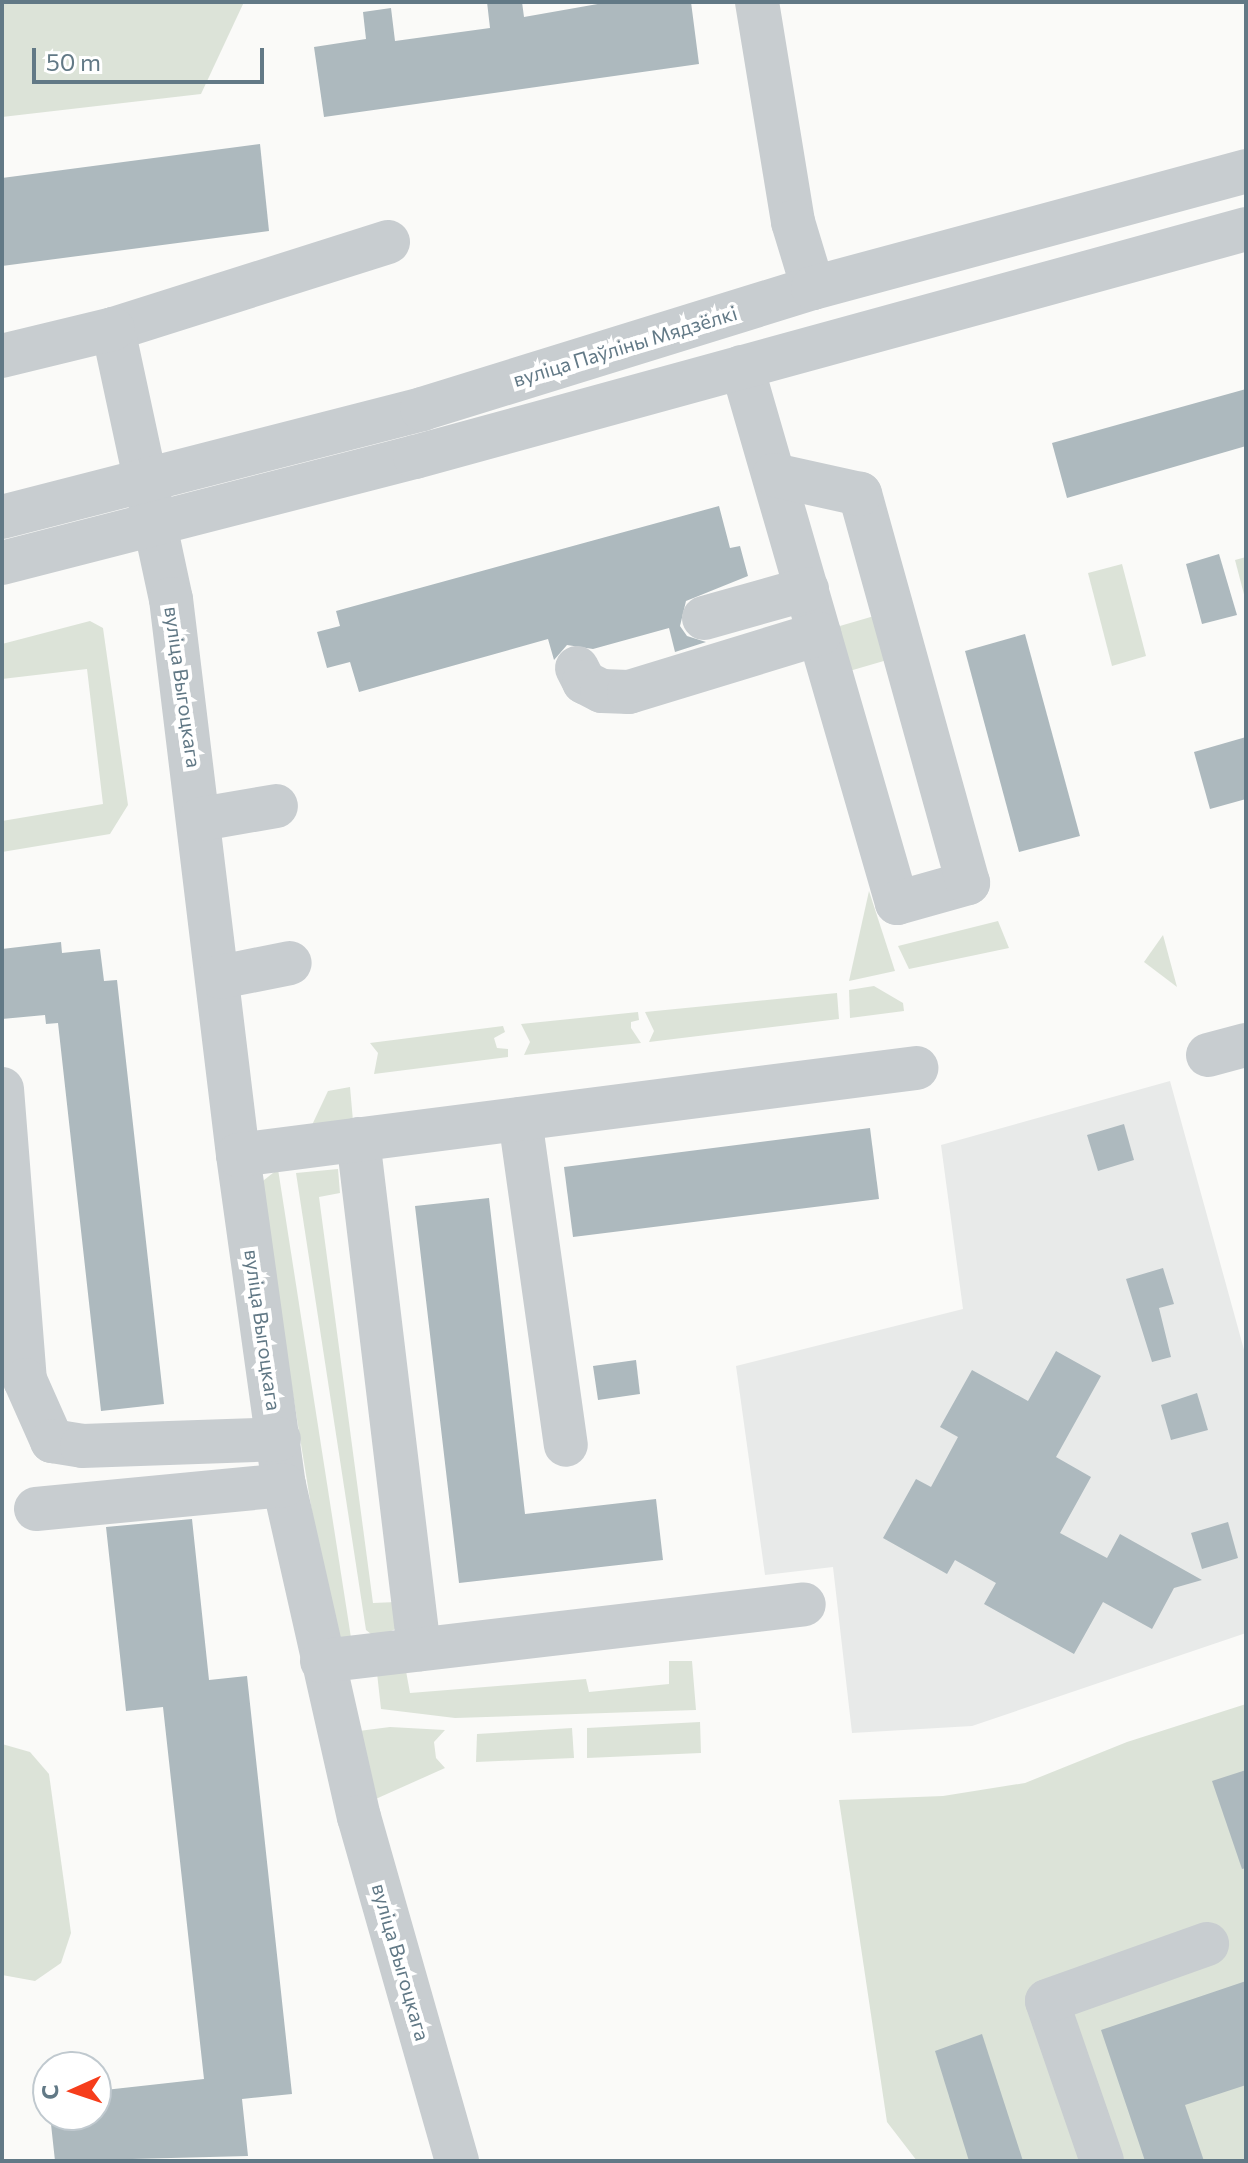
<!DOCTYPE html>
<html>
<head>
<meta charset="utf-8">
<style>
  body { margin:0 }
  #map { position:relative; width:1248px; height:2163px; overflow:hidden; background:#fafaf8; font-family:Commissioner,sans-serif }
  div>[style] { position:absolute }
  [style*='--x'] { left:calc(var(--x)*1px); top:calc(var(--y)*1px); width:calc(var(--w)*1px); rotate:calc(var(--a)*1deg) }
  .built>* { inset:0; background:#e8eae9 }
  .green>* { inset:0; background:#dce3d8 }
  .building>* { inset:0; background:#adb9be }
  .minor>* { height:44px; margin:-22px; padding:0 22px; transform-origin:22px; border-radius:22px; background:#c8cdd0 }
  span { translate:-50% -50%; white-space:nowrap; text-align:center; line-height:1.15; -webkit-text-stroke:8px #fff; paint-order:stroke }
  .street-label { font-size:20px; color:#627986 }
  .frame { position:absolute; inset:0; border:4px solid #627986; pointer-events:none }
  .north { position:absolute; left:32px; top:2051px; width:80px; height:80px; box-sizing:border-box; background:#fff; border:2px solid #c0c9cf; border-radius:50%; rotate:267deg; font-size:22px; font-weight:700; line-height:32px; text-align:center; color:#627986 }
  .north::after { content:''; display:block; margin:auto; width:28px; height:36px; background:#f63d1b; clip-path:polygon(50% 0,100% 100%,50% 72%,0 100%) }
  .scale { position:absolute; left:32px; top:48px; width:232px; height:36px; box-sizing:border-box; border:4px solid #627986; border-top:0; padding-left:10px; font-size:24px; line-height:28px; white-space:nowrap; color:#627986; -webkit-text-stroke:6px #fff; paint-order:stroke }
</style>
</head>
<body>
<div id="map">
  <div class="built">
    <i style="clip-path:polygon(1170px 1081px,1246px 1357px,1246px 1633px,972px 1726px,852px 1733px,833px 1567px,765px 1575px,736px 1366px,963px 1309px,941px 1145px)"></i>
  </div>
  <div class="green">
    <i style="clip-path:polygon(2px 2px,244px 2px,201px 94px,2px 117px)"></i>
    <i style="clip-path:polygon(1246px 557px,1246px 602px,1235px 560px)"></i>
    <i style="clip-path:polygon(1122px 564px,1146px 656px,1112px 666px,1088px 573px)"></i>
    <i style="clip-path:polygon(881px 614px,894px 658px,846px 672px,833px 628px)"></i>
    <i style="clip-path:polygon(90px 621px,103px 628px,128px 805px,110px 834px,2px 852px,2px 821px,103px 804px,87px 669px,2px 679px,2px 644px)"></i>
    <i style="clip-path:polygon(869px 891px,895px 971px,849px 981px)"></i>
    <i style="clip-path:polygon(998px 921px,1009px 948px,909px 969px,898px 946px)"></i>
    <i style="clip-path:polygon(1163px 935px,1177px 987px,1144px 962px)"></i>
    <i style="clip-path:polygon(874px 986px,903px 1003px,904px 1011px,850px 1018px,849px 990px)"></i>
    <i style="clip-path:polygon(837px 993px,839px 1019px,649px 1042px,654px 1031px,645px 1012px)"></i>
    <i style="clip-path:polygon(638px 1012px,639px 1020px,631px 1022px,631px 1028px,641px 1043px,524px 1055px,530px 1042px,521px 1024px)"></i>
    <i style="clip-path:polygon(503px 1026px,505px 1032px,494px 1038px,497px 1048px,508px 1049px,508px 1057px,374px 1074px,378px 1053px,370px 1043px)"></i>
    <i style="clip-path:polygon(350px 1087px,353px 1121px,312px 1125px,328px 1091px)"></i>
    <i style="clip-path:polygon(278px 1169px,352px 1644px,333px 1642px,259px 1184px)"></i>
    <i style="clip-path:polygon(338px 1169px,340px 1193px,319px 1197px,373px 1603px,396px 1602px,402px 1626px,376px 1638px,366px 1630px,296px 1173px)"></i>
    <i style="clip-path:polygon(669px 1661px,692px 1661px,696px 1710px,455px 1718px,381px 1709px,377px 1673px,406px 1671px,410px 1693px,586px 1679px,589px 1692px,669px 1684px)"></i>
    <i style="clip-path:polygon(1246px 1704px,1246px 2161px,917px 2161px,887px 2122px,839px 1800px,943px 1796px,1025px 1783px,1127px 1742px)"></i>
    <i style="clip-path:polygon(700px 1722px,701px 1753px,587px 1758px,587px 1728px)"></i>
    <i style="clip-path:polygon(390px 1727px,445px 1730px,434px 1742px,436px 1758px,445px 1768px,369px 1802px,351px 1732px)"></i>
    <i style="clip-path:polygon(572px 1728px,574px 1758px,476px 1762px,477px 1734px)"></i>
    <i style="clip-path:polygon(2px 1744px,30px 1752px,49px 1774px,71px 1933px,61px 1963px,35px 1981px,2px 1975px)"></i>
  </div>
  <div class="building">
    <i style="clip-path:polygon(487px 2px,522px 2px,524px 17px,609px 2px,691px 2px,699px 64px,324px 117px,314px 47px,366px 39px,363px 12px,391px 8px,395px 41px,490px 28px)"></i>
    <i style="clip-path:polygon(260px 144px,269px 231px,2px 266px,2px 178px)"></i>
    <i style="clip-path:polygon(1246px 389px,1246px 446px,1067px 498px,1052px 443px)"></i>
    <i style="clip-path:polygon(719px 506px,730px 548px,740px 546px,748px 576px,686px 601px,680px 626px,687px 636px,706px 642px,675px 652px,669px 628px,593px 649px,567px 645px,554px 660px,548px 639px,359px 692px,350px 662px,327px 668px,317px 632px,340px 626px,336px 611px)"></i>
    <i style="clip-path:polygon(1219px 554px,1237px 615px,1202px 624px,1186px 564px)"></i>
    <i style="clip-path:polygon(1025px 634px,1080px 836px,1019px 852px,965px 651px)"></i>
    <i style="clip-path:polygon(1246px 737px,1246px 799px,1210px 809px,1194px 752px)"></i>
    <i style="clip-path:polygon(61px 942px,62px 953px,100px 949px,104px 981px,117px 980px,164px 1404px,101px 1411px,58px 1023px,46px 1024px,45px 1015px,2px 1019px,2px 949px)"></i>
    <i style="clip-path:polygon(1124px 1124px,1134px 1160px,1098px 1171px,1087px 1135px)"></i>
    <i style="clip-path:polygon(870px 1128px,879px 1199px,573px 1237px,564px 1167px)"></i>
    <i style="clip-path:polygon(489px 1198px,525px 1514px,656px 1499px,663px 1560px,459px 1583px,415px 1206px)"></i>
    <i style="clip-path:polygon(1163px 1268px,1174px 1304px,1159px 1308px,1171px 1357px,1152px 1362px,1126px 1279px)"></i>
    <i style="clip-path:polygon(1056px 1351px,1101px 1376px,1056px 1457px,1091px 1477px,1060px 1533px,1107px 1558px,1120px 1534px,1202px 1580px,1174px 1588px,1152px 1629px,1103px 1602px,1074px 1654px,984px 1604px,996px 1583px,955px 1560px,947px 1574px,883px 1538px,916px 1479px,931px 1487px,958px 1437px,940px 1427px,972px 1370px,1028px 1401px)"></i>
    <i style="clip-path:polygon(636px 1360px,640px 1394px,598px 1400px,593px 1366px)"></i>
    <i style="clip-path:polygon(1197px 1393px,1208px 1430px,1171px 1440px,1161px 1405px)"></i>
    <i style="clip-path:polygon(192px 1519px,209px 1680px,247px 1676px,292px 2094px,242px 2099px,248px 2156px,55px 2161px,50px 2115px,96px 2115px,96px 2091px,204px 2079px,163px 1707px,126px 1711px,106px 1527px)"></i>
    <i style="clip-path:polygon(1228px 1522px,1238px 1558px,1202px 1569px,1191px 1533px)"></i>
    <i style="clip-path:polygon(1246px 1770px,1246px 1868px,1242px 1869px,1212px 1781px)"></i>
    <i style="clip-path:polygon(1246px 1981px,1246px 2085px,1185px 2105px,1204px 2161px,1145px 2161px,1101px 2030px)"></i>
    <i style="clip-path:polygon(982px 2034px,1023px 2161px,969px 2161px,935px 2051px)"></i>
  </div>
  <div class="minor">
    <i style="--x:757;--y:2;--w:223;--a:80.7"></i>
    <i style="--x:793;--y:222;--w:69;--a:73.1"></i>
    <i style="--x:388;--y:242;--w:288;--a:162.4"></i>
    <i style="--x:113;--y:329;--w:276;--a:77.9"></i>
    <i style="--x:171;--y:599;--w:560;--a:83.13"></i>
    <i style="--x:238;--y:1155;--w:333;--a:82.1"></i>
    <i style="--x:284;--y:1485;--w:340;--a:77.3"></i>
    <i style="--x:359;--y:1817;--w:358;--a:74.1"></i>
    <i style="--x:2;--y:356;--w:114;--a:-13.7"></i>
    <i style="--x:742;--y:367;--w:558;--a:73.87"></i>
    <i style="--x:897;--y:903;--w:74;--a:-15.7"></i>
    <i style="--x:968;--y:883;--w:404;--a:-105.5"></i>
    <i style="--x:860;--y:494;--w:88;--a:-167.5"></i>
    <i style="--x:2;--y:517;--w:434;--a:-14.4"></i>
    <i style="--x:422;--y:409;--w:409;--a:-17.2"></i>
    <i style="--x:813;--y:288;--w:449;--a:-15.1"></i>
    <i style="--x:2;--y:563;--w:426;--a:-14.4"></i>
    <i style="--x:415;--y:457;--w:862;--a:-15.34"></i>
    <i style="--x:704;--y:618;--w:107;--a:-15.7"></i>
    <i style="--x:577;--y:668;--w:16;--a:63"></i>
    <i style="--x:584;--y:682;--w:20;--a:27"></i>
    <i style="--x:602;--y:691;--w:27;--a:2"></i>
    <i style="--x:629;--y:692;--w:199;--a:-17"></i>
    <i style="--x:201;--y:819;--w:76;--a:-9.8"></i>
    <i style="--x:220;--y:977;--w:71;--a:-11.3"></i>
    <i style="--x:1208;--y:1055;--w:39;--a:-15"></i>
    <i style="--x:2;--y:1089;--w:292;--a:85.5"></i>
    <i style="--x:25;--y:1380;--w:67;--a:66.1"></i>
    <i style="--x:52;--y:1441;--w:30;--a:9"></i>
    <i style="--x:82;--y:1446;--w:197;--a:-2"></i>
    <i style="--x:520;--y:1119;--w:329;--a:82"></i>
    <i style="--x:358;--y:1139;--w:514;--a:83.18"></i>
    <i style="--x:238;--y:1155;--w:684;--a:-7.31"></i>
    <i style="--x:36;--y:1509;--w:249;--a:-5.5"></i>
    <i style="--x:322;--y:1661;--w:485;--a:-6.7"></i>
    <i style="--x:1102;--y:2161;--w:169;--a:-109"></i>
    <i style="--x:1047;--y:2001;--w:170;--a:-19.6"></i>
  </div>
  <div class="street-label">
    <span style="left:625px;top:346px;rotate:-17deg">вуліца Паўліны Мядзёлкі</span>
    <span style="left:183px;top:687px;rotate:82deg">вуліца Выгоцкага</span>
    <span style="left:263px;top:1330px;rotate:82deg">вуліца Выгоцкага</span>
    <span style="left:401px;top:1962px;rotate:74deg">вуліца Выгоцкага</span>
  </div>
  <div class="frame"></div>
  <div class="north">С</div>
  <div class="scale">50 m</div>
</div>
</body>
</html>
